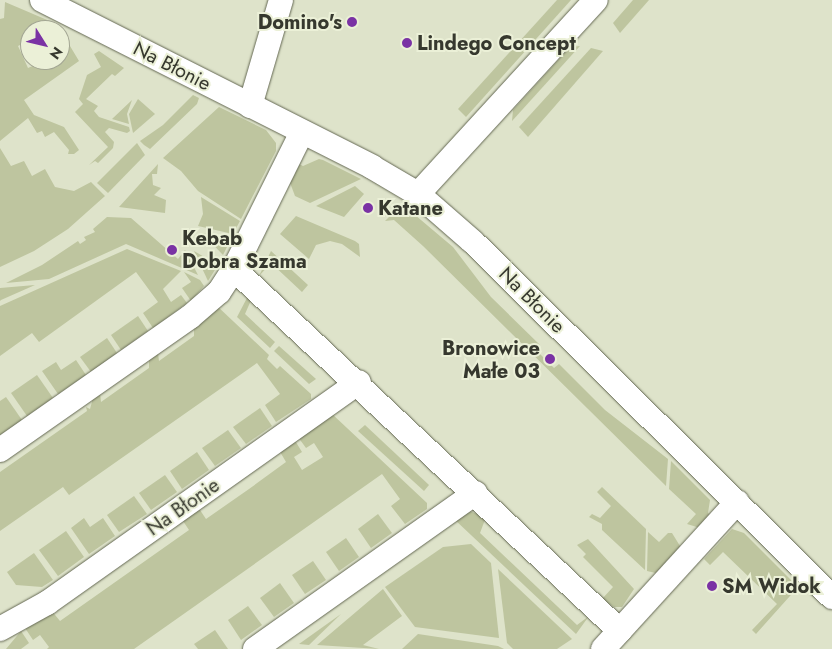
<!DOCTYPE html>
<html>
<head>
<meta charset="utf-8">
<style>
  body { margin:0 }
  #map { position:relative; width:832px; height:649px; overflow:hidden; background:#dee3ca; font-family:Jost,sans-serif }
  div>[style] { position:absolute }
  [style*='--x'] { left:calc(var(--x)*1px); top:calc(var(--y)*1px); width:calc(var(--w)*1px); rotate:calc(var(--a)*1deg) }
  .green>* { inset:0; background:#bec59f }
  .roads { filter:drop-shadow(0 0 1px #646853) drop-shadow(0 0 1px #646853) }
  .minor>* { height:24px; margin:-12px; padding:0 12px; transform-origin:12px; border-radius:12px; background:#fff }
  .dots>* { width:14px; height:14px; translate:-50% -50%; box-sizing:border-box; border:2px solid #ebf0d7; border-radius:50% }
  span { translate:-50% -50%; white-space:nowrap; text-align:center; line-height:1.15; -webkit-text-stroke:4px #ebf0d7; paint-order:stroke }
  .poi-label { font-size:20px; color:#36382e; font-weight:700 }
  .right { translate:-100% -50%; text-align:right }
  .left { translate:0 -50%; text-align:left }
  .street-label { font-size:20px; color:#36382e }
  .north { position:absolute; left:20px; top:20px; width:50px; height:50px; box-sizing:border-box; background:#ebf0d7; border:1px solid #a3a693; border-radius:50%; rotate:126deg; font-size:14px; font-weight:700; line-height:20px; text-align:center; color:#36382e }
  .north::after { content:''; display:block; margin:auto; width:18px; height:22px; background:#7a32a4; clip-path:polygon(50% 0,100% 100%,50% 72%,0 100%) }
</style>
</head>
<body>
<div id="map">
  <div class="green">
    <i style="clip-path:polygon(557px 0,571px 0,466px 117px,458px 109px)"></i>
    <i style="clip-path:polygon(633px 0,649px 0,620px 33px,613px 23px)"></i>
    <i style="clip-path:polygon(5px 2px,52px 22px,46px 30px,30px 30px,30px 40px,18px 46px,28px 68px,46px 60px,60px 60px,60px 53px,70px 46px,79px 61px,24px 100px,34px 115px,64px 127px,79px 150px,74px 154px,68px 154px,69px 150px,54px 132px,45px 137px,42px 131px,37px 133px,28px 118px,0 141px,0 19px,4px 18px)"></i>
    <i style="clip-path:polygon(580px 46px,512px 121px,513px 110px,570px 47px)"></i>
    <i style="clip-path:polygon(591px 48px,603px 51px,528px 137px,519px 127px)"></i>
    <i style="clip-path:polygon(99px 51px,124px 68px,115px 76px,112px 74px,86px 99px,98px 106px,94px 111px,99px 117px,129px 127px,130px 131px,127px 133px,109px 128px,105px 132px,114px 142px,113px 148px,98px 163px,95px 161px,89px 165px,108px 147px,75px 112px,83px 104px,79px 99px,87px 75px,101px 67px,94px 54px)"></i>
    <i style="clip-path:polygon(193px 95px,199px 98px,197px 104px,150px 149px,144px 145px,140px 141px,163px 125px)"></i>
    <i style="clip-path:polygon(138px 99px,155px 114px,133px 133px,129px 114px)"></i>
    <i style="clip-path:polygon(132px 100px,127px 114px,129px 124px,112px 119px)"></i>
    <i style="clip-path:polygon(219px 107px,266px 130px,276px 143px,276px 151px,241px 219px,198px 191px,181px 171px,163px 158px)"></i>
    <i style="clip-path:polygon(137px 143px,145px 155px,108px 193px,97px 183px)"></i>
    <i style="clip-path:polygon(0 148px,11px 166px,24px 161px,32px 176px,45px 169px,55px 187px,74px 191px,91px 182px,105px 196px,68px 229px,34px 251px,0 267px)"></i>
    <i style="clip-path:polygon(319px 159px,323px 160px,361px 179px,310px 203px,295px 196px,289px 180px,297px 163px,303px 166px)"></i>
    <i style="clip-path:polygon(158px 164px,157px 174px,152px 174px,153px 185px,161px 188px,154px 195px,166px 200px,165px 213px,119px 207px)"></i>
    <i style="clip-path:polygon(355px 186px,364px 194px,344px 217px,316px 206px)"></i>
    <i style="clip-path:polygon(201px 197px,240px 221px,233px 234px,198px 226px,203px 214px)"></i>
    <i style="clip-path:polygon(402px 204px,453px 247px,491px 297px,540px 345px,536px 350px,554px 368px,559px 364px,605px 410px,668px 459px,666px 486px,423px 246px,394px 220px,385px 221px)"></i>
    <i style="clip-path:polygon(296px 216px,355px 241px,359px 244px,360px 257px,342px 244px,330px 241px,316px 245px,309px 259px,280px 234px)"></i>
    <i style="clip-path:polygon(107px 217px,131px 218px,178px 259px,185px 250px,198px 275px,126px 244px,49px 279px,6px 283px,42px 265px,78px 241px,80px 244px,86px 240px,84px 237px,95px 232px,93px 229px)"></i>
    <i style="clip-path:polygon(202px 233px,231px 239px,223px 255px)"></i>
    <i style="clip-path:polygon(127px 249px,181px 271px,163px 289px,171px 302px,181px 295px,187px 303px,153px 328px,143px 313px,158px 302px,136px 272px,39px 342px,32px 333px,0 356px,0 306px)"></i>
    <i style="clip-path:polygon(194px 251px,218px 265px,208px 281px)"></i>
    <i style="clip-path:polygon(271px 251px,308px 285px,302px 292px,271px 263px,259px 276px)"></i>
    <i style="clip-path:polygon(184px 272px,200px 280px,204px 286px,191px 301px,182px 288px,191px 282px)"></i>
    <i style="clip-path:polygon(35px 285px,1px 300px,0 301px,0 288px)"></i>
    <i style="clip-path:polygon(248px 296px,252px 298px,245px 314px,275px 342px,270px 348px,237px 317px)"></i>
    <i style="clip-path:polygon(216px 305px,269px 355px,267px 359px,277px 369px,280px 366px,311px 394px,311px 399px,276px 422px,265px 405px,280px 394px,257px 363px,69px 495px,63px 487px,0 531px,0 472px,87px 411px,86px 407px,90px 409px,93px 398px,100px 393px,101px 402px,149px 368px,149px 360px,158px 353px,159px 361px,194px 336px,194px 321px)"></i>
    <i style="clip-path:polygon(138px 316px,148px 331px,121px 350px,111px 335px)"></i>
    <i style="clip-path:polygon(107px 338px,117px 353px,91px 372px,80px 357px)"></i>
    <i style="clip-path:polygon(279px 346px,316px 379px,309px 384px,274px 351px)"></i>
    <i style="clip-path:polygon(76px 360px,86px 375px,58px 394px,42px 371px,56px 362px,61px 370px)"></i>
    <i style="clip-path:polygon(37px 375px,53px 398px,27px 416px,11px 393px)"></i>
    <i style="clip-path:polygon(6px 397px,22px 420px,0 435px,0 401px)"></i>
    <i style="clip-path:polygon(260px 408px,272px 426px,246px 444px,233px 427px)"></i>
    <i style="clip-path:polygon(331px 413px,427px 503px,427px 509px,405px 524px,391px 506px,400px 499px,382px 474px,134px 649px,47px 649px,49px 647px,40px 635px,33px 640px,25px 628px,51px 610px,60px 621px,189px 530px,181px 518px,198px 507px,206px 519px,249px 489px,286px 462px,279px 450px,294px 439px,302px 452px,294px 457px,302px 470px,323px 457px,314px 443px,306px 448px,298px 437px)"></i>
    <i style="clip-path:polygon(365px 425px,429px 485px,424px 491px,358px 431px)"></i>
    <i style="clip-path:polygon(228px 430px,241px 448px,215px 466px,202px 448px)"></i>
    <i style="clip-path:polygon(197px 452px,209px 470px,182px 489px,170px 471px)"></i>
    <i style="clip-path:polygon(671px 461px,710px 500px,708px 513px,713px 517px,700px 528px,687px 524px,696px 514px,669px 489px)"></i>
    <i style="clip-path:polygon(165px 475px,177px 492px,151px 510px,139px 493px)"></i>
    <i style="clip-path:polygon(602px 487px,646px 529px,645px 570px,602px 530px,602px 524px,589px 517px,592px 514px,600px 518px,611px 506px,597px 492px)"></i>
    <i style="clip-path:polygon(134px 496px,147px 514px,119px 532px,107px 515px)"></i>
    <i style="clip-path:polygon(469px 511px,486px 517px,480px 533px,577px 625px,589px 616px,576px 634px,454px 519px)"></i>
    <i style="clip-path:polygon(378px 514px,392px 533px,371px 548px,358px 529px)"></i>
    <i style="clip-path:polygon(84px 518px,90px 527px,103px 518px,115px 536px,89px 554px,71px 528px)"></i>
    <i style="clip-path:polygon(732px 529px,744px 533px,798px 587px,756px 634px,752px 630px,777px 604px,723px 552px,710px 565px,704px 559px)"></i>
    <i style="clip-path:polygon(66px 531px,84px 557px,58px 576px,39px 550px)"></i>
    <i style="clip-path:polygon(648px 532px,659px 542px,668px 533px,672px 533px,680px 546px,679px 554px,660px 574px,647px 571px)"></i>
    <i style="clip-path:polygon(346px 538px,359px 557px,339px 571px,326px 552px)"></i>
    <i style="clip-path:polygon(588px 539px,634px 589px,622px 607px,614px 607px,602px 599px,613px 587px,583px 557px,586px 554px,577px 545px)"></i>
    <i style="clip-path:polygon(471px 544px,491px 563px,499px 638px,415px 627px,385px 587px,443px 547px)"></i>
    <i style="clip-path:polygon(34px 553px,53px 580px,42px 587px,16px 585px,7px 572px)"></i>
    <i style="clip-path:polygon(313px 561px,326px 580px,305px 594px,292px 575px)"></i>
    <i style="clip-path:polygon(498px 569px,572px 639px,557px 649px,513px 649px,507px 643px)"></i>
    <i style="clip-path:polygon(280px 583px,294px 603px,274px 617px,260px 598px)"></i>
    <i style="clip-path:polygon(383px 589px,402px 616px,363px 645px,379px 649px,317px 645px)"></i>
    <i style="clip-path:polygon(248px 606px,262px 625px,241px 640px,228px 620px)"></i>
    <i style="clip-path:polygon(341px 614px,309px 645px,299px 644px)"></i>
    <i style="clip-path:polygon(215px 630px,228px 649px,198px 649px,194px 644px)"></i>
    <i style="clip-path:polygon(21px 631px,29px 643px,21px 649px,6px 649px)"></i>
    <i style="clip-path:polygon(418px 634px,498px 646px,504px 649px,402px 649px)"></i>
  </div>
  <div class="roads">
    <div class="minor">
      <i style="--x:42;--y:0;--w:370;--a:26.8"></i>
      <i style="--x:372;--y:167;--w:53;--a:30.4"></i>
      <i style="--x:418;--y:194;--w:73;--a:41.1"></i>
      <i style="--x:473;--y:242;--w:505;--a:44.68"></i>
      <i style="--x:250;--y:106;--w:110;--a:-73.7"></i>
      <i style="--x:302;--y:132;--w:153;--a:116.4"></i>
      <i style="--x:234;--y:269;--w:529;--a:43.16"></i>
      <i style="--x:418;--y:194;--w:263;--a:-47.5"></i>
      <i style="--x:0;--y:450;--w:232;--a:-35"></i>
      <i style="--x:190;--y:317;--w:38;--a:-41"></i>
      <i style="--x:219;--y:292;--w:27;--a:-57"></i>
      <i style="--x:0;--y:629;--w:54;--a:-29"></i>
      <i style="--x:47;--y:603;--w:382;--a:-35.3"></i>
      <i style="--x:255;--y:649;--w:270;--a:-35.3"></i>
      <i style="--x:603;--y:649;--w:199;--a:-47.6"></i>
    </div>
  </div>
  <div class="dots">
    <i style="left:352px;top:22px;background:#7a32a4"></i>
    <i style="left:407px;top:43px;background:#7a32a4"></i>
    <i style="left:368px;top:208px;background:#7a32a4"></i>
    <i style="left:172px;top:250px;background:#7a32a4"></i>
    <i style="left:550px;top:359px;background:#7a32a4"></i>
    <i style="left:712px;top:586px;background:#7a32a4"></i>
  </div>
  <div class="poi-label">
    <span class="right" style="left:342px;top:22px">Domino's</span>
    <span class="left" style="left:417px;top:43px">Lindego Concept</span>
    <span class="left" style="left:378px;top:208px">Katane</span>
    <span class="left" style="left:182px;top:250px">Kebab<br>Dobra Szama</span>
    <span class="right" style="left:540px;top:360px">Bronowice<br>Małe 03</span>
    <span class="left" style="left:722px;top:586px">SM Widok</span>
  </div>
  <div class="street-label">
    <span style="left:172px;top:66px;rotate:27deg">Na Błonie</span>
    <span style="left:532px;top:300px;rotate:45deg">Na Błonie</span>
    <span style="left:183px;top:507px;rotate:-35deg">Na Błonie</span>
  </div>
  <div class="north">N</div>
</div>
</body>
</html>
